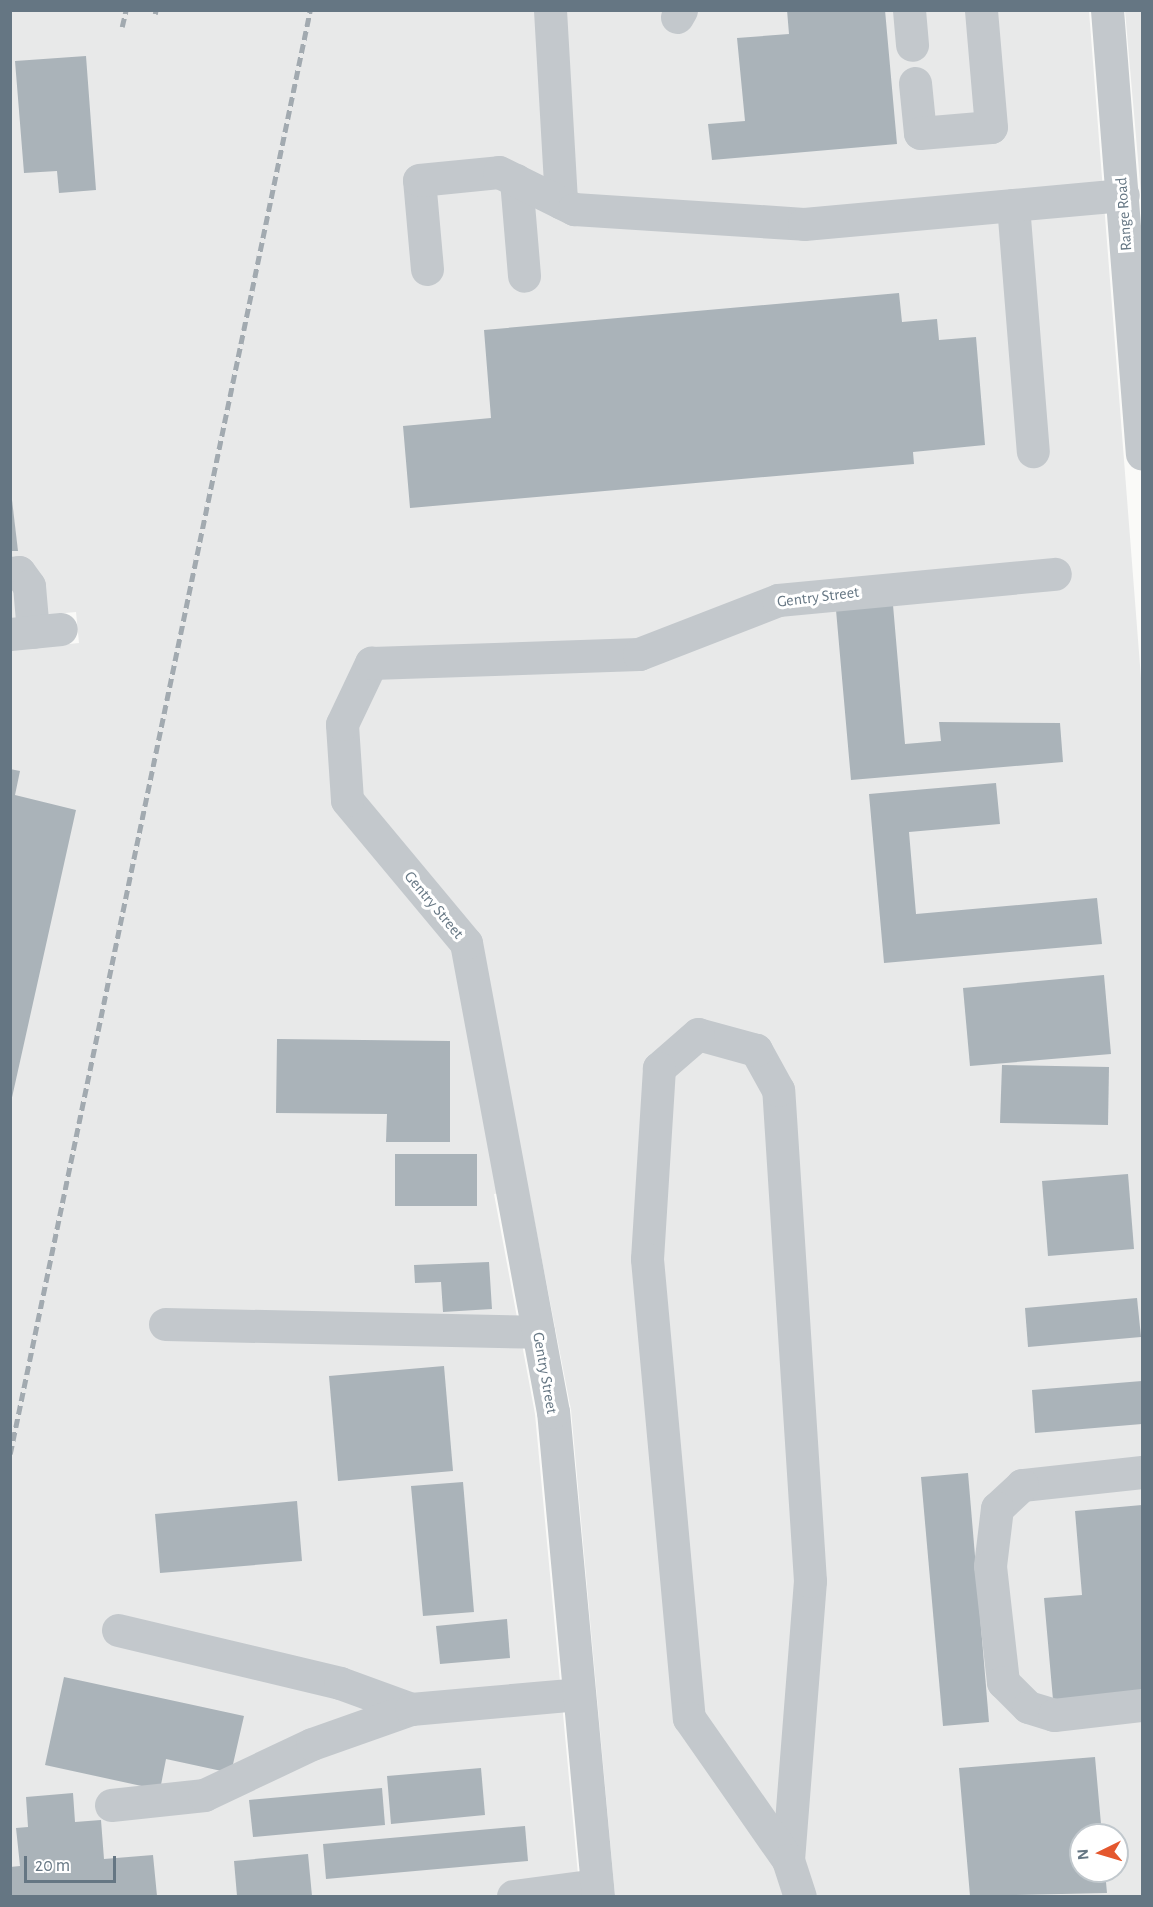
<!DOCTYPE html>
<html>
<head>
<meta charset="utf-8">
<style>
  body { margin:0 }
  #map { position:relative; width:1153px; height:1907px; overflow:hidden; background:#fafaf8; font-family:"Alegreya Sans",sans-serif }
  div>[style] { position:absolute }
  [style*='--x'] { left:calc(var(--x)*1px); top:calc(var(--y)*1px); width:calc(var(--w)*1px); rotate:calc(var(--a)*1deg) }
  .built>* { inset:0; background:#e8e9e9 }
  .building>* { inset:0; background:#aab3b9 }
  .minor>* { height:33px; margin:-16.5px; padding:0 16.5px; transform-origin:16.5px; border-radius:16.5px; background:#c3c8cc }
  .rail>* { height:4.5px; margin-top:-2.25px; transform-origin:0; background:repeating-linear-gradient(90deg,#a2aab0 0 9px,transparent 0 13.5px) }
  span { translate:-50% -50%; white-space:nowrap; text-align:center; line-height:1.15; -webkit-text-stroke:6px #fff; paint-order:stroke }
  .street-label { font-size:16px; color:#657683 }
  .frame { position:absolute; inset:0; border:12px solid #657683; pointer-events:none }
  .north { position:absolute; left:1069px; top:1823px; width:60px; height:60px; box-sizing:border-box; background:#fff; border:2px solid #c1c8cd; border-radius:50%; rotate:265deg; font-size:16px; font-weight:700; line-height:24px; text-align:center; color:#657683 }
  .north::after { content:''; display:block; margin:auto; width:21px; height:27px; background:#e4572e; clip-path:polygon(50% 0,100% 100%,50% 72%,0 100%) }
  .scale { position:absolute; left:24px; top:1856px; width:92px; height:27px; box-sizing:border-box; border:3px solid #657683; border-top:0; padding-left:8px; font-size:18px; line-height:21px; white-space:nowrap; color:#657683; -webkit-text-stroke:4px #fff; paint-order:stroke }
</style>
</head>
<body>
<div id="map">
  <div class="built">
    <i style="clip-path:polygon(evenodd,11px 11px,1089px 11px,1142px 691px,1142px 1896px,615px 1896px,571px 1410px,528px 1188px,494px 1194px,535px 1414px,580px 1896px,11px 1896px,11px 650px,79px 643px,76px 612px,11px 618px,11px 11px,1081px 1835px,1117px 1835px,1117px 1871px,1081px 1871px,1081px 1835px)"></i>
    <i style="clip-path:polygon(1125px 11px,1142px 11px,1142px 220px,1141px 194px)"></i>
  </div>
  <div class="building">
    <i style="clip-path:polygon(787px 10px,885px 10px,897px 144px,712px 160px,708px 124px,745px 121px,737px 38px,789px 34px)"></i>
    <i style="clip-path:polygon(86px 56px,96px 190px,59px 193px,57px 171px,24px 173px,15px 61px)"></i>
    <i style="clip-path:polygon(899px 293px,902px 322px,937px 319px,939px 340px,976px 337px,985px 445px,913px 452px,914px 464px,410px 508px,403px 426px,491px 418px,484px 330px)"></i>
    <i style="clip-path:polygon(10px 483px,18px 551px,10px 551px)"></i>
    <i style="clip-path:polygon(893px 605px,905px 744px,941px 741px,939px 722px,1060px 723px,1063px 762px,851px 780px,836px 610px)"></i>
    <i style="clip-path:polygon(10px 769px,20px 771px,15px 795px,76px 810px,11px 1102px)"></i>
    <i style="clip-path:polygon(996px 783px,1000px 824px,909px 832px,916px 914px,1097px 898px,1102px 944px,884px 963px,869px 794px)"></i>
    <i style="clip-path:polygon(1104px 975px,1111px 1054px,970px 1066px,963px 988px)"></i>
    <i style="clip-path:polygon(277px 1039px,450px 1041px,450px 1142px,386px 1142px,387px 1114px,276px 1113px)"></i>
    <i style="clip-path:polygon(1002px 1065px,1109px 1067px,1108px 1125px,1000px 1123px)"></i>
    <i style="clip-path:polygon(395px 1154px,477px 1154px,477px 1206px,395px 1206px)"></i>
    <i style="clip-path:polygon(1128px 1174px,1134px 1249px,1048px 1256px,1042px 1181px)"></i>
    <i style="clip-path:polygon(489px 1262px,492px 1309px,443px 1312px,441px 1282px,415px 1283px,414px 1265px)"></i>
    <i style="clip-path:polygon(1137px 1298px,1141px 1337px,1028px 1347px,1025px 1308px)"></i>
    <i style="clip-path:polygon(444px 1366px,453px 1471px,338px 1481px,329px 1376px)"></i>
    <i style="clip-path:polygon(1142px 1381px,1142px 1424px,1035px 1433px,1032px 1390px)"></i>
    <i style="clip-path:polygon(968px 1473px,989px 1722px,943px 1726px,921px 1477px)"></i>
    <i style="clip-path:polygon(463px 1482px,474px 1612px,423px 1616px,411px 1486px)"></i>
    <i style="clip-path:polygon(297px 1501px,302px 1561px,160px 1573px,155px 1514px)"></i>
    <i style="clip-path:polygon(1142px 1505px,1142px 1703px,1054px 1711px,1044px 1598px,1082px 1595px,1075px 1511px)"></i>
    <i style="clip-path:polygon(507px 1619px,510px 1658px,440px 1664px,436px 1626px)"></i>
    <i style="clip-path:polygon(64px 1677px,244px 1716px,231px 1773px,166px 1759px,160px 1790px,45px 1765px)"></i>
    <i style="clip-path:polygon(1095px 1757px,1102px 1835px,1081px 1835px,1081px 1871px,1105px 1871px,1107px 1893px,970px 1896px,959px 1768px)"></i>
    <i style="clip-path:polygon(481px 1768px,485px 1815px,391px 1824px,387px 1776px)"></i>
    <i style="clip-path:polygon(382px 1788px,385px 1825px,253px 1837px,249px 1800px)"></i>
    <i style="clip-path:polygon(73px 1793px,75px 1822px,101px 1820px,104px 1859px,153px 1855px,157px 1896px,10px 1896px,10px 1867px,20px 1866px,16px 1828px,28px 1827px,26px 1797px)"></i>
    <i style="clip-path:polygon(525px 1826px,528px 1861px,326px 1879px,323px 1844px)"></i>
    <i style="clip-path:polygon(308px 1854px,312px 1896px,237px 1896px,234px 1861px)"></i>
  </div>
  <div class="minor">
    <i style="--x:550;--y:10;--w:193;--a:86.7"></i>
    <i style="--x:909;--y:10;--w:35;--a:85"></i>
    <i style="--x:1107;--y:10;--w:445;--a:85.5"></i>
    <i style="--x:677;--y:17;--w:8;--a:-60"></i>
    <i style="--x:915;--y:83;--w:50;--a:84.3"></i>
    <i style="--x:920;--y:133;--w:71;--a:-4.8"></i>
    <i style="--x:991;--y:127;--w:117;--a:-94.9"></i>
    <i style="--x:516;--y:180;--w:96;--a:85.2"></i>
    <i style="--x:1013;--y:205;--w:247;--a:85.4"></i>
    <i style="--x:427;--y:269;--w:89;--a:-95.1"></i>
    <i style="--x:419;--y:180;--w:80;--a:-5.7"></i>
    <i style="--x:499;--y:172;--w:84;--a:26.3"></i>
    <i style="--x:574;--y:209;--w:230;--a:3.7"></i>
    <i style="--x:804;--y:224;--w:320;--a:-5.2"></i>
    <i style="--x:10;--y:573;--w:9;--a:-6"></i>
    <i style="--x:19;--y:572;--w:17;--a:54"></i>
    <i style="--x:29;--y:586;--w:46;--a:85"></i>
    <i style="--x:10;--y:634;--w:51;--a:-5.6"></i>
    <i style="--x:165;--y:1324;--w:373;--a:1.2"></i>
    <i style="--x:1142;--y:1472;--w:121;--a:173.8"></i>
    <i style="--x:1022;--y:1485;--w:34;--a:137"></i>
    <i style="--x:997;--y:1508;--w:58;--a:96.9"></i>
    <i style="--x:990;--y:1566;--w:117;--a:83.6"></i>
    <i style="--x:1003;--y:1682;--w:35;--a:45"></i>
    <i style="--x:1028;--y:1707;--w:27;--a:17"></i>
    <i style="--x:1054;--y:1715;--w:89;--a:-6.5"></i>
    <i style="--x:118;--y:1630;--w:228;--a:13.4"></i>
    <i style="--x:340;--y:1683;--w:76;--a:20.1"></i>
    <i style="--x:111;--y:1805;--w:94;--a:-6.1"></i>
    <i style="--x:204;--y:1795;--w:119;--a:-25.3"></i>
    <i style="--x:312;--y:1744;--w:105;--a:-19.5"></i>
    <i style="--x:411;--y:1709;--w:168;--a:-5.1"></i>
    <i style="--x:788;--y:1860;--w:280;--a:-85.5"></i>
    <i style="--x:810;--y:1581;--w:492;--a:-93.7"></i>
    <i style="--x:778;--y:1090;--w:46;--a:-118.8"></i>
    <i style="--x:756;--y:1050;--w:60;--a:-164.6"></i>
    <i style="--x:698;--y:1034;--w:52;--a:138.9"></i>
    <i style="--x:659;--y:1068;--w:191;--a:93.6"></i>
    <i style="--x:647;--y:1259;--w:461;--a:84.8"></i>
    <i style="--x:689;--y:1718;--w:173;--a:55.1"></i>
    <i style="--x:788;--y:1860;--w:38;--a:72"></i>
    <i style="--x:513;--y:1896;--w:84;--a:-7.5"></i>
    <i style="--x:598;--y:1896;--w:486;--a:-95.3"></i>
    <i style="--x:553;--y:1412;--w:477;--a:-100.5"></i>
    <i style="--x:466;--y:943;--w:186;--a:-129.8"></i>
    <i style="--x:347;--y:800;--w:76;--a:-93.8"></i>
    <i style="--x:342;--y:724;--w:68;--a:-64.6"></i>
    <i style="--x:371;--y:663;--w:268;--a:-1.9"></i>
    <i style="--x:639;--y:654;--w:149;--a:-21.2"></i>
    <i style="--x:778;--y:600;--w:278;--a:-5.4"></i>
  </div>
  <div class="rail">
    <i style="--x:155;--y:14;--w:4;--a:-76"></i>
    <i style="--x:122;--y:27;--w:17;--a:-77"></i>
    <i style="--x:10;--y:1454;--w:1475;--a:-78.26"></i>
  </div>
  <div class="street-label">
    <span style="left:1124px;top:214px;rotate:-94deg">Range Road</span>
    <span style="left:818px;top:597px;rotate:-7deg">Gentry Street</span>
    <span style="left:434px;top:905px;rotate:50deg">Gentry Street</span>
    <span style="left:545px;top:1373px;rotate:80deg">Gentry Street</span>
  </div>
  <div class="frame"></div>
  <div class="north">N</div>
  <div class="scale">20 m</div>
</div>
</body>
</html>
